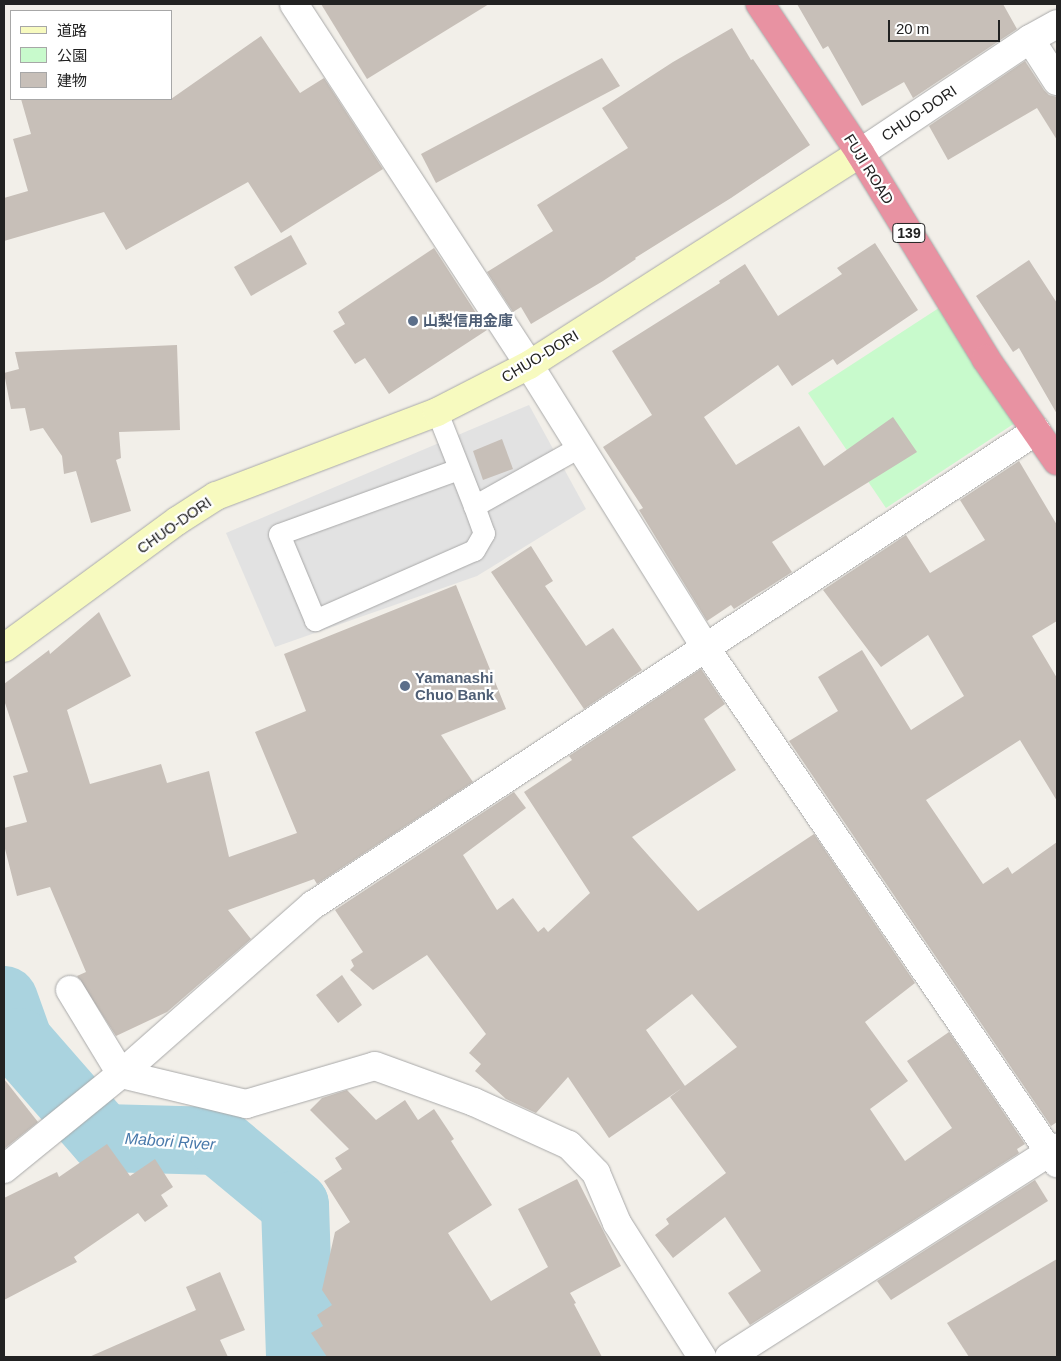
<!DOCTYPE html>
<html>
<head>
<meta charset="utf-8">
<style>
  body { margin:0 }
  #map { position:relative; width:1061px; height:1361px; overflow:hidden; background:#f2efe9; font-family:Helvetica,"Noto Sans JP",sans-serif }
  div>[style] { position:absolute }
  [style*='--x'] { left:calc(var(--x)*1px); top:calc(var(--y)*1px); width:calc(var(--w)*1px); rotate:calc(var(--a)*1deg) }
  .park>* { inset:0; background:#c8facc }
  .parking>* { inset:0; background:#e2e2e2 }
  .river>* { height:68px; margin:-34px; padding:0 34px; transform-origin:34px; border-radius:34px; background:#aad3df }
  .building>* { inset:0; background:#c7bfb8 }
  .roads { filter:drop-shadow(0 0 1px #a9a9a9) drop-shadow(0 0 1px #a9a9a9) }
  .lane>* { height:21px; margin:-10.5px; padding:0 10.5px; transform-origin:10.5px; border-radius:10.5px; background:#fff }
  .street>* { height:28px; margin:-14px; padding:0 14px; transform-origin:14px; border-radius:14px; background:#fff }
  .secondary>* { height:28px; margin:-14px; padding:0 14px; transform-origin:14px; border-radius:14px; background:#f7fabf }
  .highway>* { height:28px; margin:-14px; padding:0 14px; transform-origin:14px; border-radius:14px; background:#e892a2 }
  .dots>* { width:14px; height:14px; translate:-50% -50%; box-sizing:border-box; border:2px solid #fff; border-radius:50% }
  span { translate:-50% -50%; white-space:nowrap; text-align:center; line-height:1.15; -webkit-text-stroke:4.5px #fff; paint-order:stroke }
  .shield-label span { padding:1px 4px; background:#fff; border:1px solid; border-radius:4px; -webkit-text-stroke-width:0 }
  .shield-label { font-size:14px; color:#222; font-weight:700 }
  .street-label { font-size:15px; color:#222 }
  .service-label { font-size:15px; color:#4e5e75; font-weight:700 }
  .left { translate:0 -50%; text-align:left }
  .water-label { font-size:16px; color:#4a7aab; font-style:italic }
  .frame { position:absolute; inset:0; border:5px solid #222; pointer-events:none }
  .legend { position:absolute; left:10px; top:10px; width:162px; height:90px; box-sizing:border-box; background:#fff; border:1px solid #a7a7a7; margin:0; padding:6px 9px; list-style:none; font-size:15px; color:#222 }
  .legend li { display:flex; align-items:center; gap:10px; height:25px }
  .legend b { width:25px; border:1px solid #a7a7a7 }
  .scale { position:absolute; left:888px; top:20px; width:112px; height:22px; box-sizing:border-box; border:2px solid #222; border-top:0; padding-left:6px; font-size:15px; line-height:18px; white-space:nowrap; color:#222; -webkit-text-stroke:4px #fff; paint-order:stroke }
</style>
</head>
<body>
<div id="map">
  <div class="park">
    <i style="clip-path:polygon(945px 304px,1015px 423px,886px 508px,808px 393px)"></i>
  </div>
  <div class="parking">
    <i style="clip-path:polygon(529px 405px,586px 509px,477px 576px,275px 647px,226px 533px)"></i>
  </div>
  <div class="river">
    <i style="--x:4;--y:1000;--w:45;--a:70.3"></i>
    <i style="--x:19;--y:1042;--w:128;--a:48.8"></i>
    <i style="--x:103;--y:1138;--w:115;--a:1.5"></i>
    <i style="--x:218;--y:1141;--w:100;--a:39.7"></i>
    <i style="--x:295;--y:1205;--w:152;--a:88.1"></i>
  </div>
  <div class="building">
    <i style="clip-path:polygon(321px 4px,489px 4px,367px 79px)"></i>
    <i style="clip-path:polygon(797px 4px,1003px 4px,1017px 29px,913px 98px,904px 82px,862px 106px,828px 46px,823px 49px)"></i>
    <i style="clip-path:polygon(732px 28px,751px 60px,753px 59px,810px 145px,731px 198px,635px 258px,636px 259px,603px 281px,531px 324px,521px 307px,513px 312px,487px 272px,553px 231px,537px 205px,628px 148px,602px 108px,673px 62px)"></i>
    <i style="clip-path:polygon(261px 36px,300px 93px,324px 78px,383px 169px,281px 233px,248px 182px,126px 250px,104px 212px,4px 241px,4px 198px,28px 191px,13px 139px,31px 134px,21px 99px,171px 99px)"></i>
    <i style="clip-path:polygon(602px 58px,620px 86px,436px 183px,421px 154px)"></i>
    <i style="clip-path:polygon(1025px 61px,1044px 90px,1049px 95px,1057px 97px,1057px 140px,1037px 108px,948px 160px,929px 126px)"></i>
    <i style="clip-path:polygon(291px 235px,307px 264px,251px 296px,234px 267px)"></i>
    <i style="clip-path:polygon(875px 243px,918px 310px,837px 365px,833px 359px,792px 386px,778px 365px,704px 417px,736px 465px,799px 426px,824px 466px,893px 417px,917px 452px,772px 542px,792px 572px,734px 609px,731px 605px,707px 621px,639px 510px,643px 508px,603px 447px,652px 415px,612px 351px,720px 283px,719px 281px,745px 264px,778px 316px,842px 274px,837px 268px)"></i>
    <i style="clip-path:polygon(434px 248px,487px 330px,389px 394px,365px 358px,355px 364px,333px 331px,345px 324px,338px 312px)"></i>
    <i style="clip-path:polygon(1029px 260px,1057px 303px,1057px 414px,1019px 348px,1013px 352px,976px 296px)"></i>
    <i style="clip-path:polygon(177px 345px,180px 430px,119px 432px,121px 458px,116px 460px,131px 511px,91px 523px,76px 471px,64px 474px,62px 456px,43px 428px,30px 431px,25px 408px,11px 409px,4px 373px,19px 369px,15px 352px)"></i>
    <i style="clip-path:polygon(502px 439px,513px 469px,483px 480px,473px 451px)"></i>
    <i style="clip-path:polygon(1019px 461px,1057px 525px,1057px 621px,1032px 636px,1057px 678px,1057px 801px,1020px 740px,926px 800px,983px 884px,1008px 867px,1012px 874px,1057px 842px,1057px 1122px,1051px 1126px,789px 741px,838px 711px,818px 677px,862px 650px,911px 730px,964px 696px,928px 635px,881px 667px,823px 590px,906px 535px,930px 573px,985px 540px,960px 500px)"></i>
    <i style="clip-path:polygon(531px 546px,553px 581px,545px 586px,586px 646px,613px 628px,642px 670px,584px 709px,491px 572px)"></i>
    <i style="clip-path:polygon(456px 585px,506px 709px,441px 735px,473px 782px,317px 884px,314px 879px,228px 910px,251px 939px,167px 1012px,116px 1036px,77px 976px,86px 972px,50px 887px,17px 896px,4px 845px,4px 828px,27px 822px,13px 776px,28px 772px,4px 700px,4px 684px,49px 650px,50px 654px,99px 612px,131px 676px,67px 710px,90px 784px,161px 764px,167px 783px,209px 771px,229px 857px,297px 833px,255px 732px,306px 711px,284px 654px)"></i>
    <i style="clip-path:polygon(701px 669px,725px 704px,704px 719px,736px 770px,632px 837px,698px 911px,814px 834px,915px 983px,865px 1022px,908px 1081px,870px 1109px,905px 1161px,952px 1128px,907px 1061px,949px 1032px,1025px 1144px,1017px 1149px,1019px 1153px,750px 1325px,728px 1293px,761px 1271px,725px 1217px,673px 1258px,655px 1235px,669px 1224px,666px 1219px,726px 1173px,670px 1097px,737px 1047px,692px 994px,646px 1030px,685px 1086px,609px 1138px,568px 1077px,536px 1113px,506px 1099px,475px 1071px,481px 1064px,469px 1053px,486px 1034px,427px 955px,373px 990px,350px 970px,354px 966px,351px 960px,363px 952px,335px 910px,514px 792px,526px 808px,463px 855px,497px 910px,513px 898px,538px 932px,544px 927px,548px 932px,590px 893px,524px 792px,572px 760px,569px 756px)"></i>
    <i style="clip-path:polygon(342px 975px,362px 1005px,338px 1023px,316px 995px)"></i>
    <i style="clip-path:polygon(4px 1079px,38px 1122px,4px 1149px)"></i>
    <i style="clip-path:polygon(347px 1090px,376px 1120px,405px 1100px,418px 1120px,434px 1109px,454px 1139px,451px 1141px,492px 1205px,448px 1233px,491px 1301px,548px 1267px,518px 1209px,577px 1179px,621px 1266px,570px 1293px,576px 1303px,574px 1304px,602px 1357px,327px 1357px,311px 1333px,323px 1326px,317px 1315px,332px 1305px,322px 1290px,335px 1232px,350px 1222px,324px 1181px,342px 1169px,335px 1158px,349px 1149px,310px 1110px,322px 1098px)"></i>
    <i style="clip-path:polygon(107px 1144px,130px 1176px,155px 1159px,173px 1187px,161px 1195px,168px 1206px,145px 1222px,138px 1213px,74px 1257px,77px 1262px,4px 1300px,4px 1198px,57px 1172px,59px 1177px)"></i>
    <i style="clip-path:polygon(1035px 1180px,1048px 1201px,891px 1300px,877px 1281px)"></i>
    <i style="clip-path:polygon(1057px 1259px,1057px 1357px,969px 1357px,947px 1323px)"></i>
    <i style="clip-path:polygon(220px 1272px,245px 1330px,220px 1340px,228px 1357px,89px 1357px,196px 1310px,186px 1287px)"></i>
  </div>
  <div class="roads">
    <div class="lane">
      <i style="--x:437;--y:412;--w:101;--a:68.5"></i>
      <i style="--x:474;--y:506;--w:29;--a:70"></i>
      <i style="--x:484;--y:533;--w:20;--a:120"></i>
      <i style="--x:474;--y:550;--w:174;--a:156.2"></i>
      <i style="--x:315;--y:620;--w:93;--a:-112.7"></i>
      <i style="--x:279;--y:534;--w:191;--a:-19.9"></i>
      <i style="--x:474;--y:506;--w:120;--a:-29.3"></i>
    </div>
    <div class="street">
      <i style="--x:294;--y:4;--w:431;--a:56.9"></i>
      <i style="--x:529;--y:365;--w:332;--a:58"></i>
      <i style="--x:705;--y:647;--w:625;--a:55.7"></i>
      <i style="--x:1030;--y:39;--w:50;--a:57.3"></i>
      <i style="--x:860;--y:153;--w:205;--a:-33.8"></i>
      <i style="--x:1030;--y:39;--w:31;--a:-29"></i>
      <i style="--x:70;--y:990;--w:98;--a:58.7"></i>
      <i style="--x:121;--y:1074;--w:129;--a:13.5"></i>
      <i style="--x:246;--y:1104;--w:134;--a:-16.4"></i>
      <i style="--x:375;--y:1066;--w:105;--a:20"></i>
      <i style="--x:474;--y:1102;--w:104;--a:24.4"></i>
      <i style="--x:569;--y:1145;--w:39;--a:46"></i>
      <i style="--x:596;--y:1173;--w:54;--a:67.2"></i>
      <i style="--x:617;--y:1223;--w:159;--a:57.6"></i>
      <i style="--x:4;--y:1169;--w:151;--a:-39.1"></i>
      <i style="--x:121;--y:1074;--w:256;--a:-41.4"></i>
      <i style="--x:313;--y:905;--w:865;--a:-33.25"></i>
      <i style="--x:729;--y:1357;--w:389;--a:-32.6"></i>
    </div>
    <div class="secondary">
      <i style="--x:4;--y:648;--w:215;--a:-36.3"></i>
      <i style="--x:177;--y:521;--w:46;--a:-32.7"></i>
      <i style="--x:216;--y:496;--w:236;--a:-20.8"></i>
      <i style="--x:437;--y:412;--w:103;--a:-27.1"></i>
      <i style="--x:529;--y:365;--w:393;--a:-32.6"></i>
    </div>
    <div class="highway">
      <i style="--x:760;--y:4;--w:179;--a:56.1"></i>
      <i style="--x:860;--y:153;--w:241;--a:58.5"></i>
      <i style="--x:986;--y:359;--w:124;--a:55.2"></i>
    </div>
  </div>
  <div class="dots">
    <i style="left:413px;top:321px;background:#5c6f8a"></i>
    <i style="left:405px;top:686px;background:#5c6f8a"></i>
  </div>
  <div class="shield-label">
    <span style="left:909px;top:233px">139</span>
  </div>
  <div class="street-label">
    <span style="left:919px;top:113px;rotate:-34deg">CHUO-DORI</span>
    <span style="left:869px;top:169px;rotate:58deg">FUJI ROAD</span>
    <span style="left:540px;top:356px;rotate:-31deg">CHUO-DORI</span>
    <span style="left:174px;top:525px;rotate:-35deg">CHUO-DORI</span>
  </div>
  <div class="service-label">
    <span class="left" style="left:423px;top:321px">山梨信用金庫</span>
    <span class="left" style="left:415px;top:686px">Yamanashi<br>Chuo Bank</span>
  </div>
  <div class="water-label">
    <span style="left:170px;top:1142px;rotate:4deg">Mabori River</span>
  </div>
  <div class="frame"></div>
  <ul class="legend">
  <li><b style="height:6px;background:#f7fabf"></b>道路</li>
  <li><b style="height:14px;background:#c8facc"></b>公園</li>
  <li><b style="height:14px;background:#c7bfb8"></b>建物</li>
  </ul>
  <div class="scale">20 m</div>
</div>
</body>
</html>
